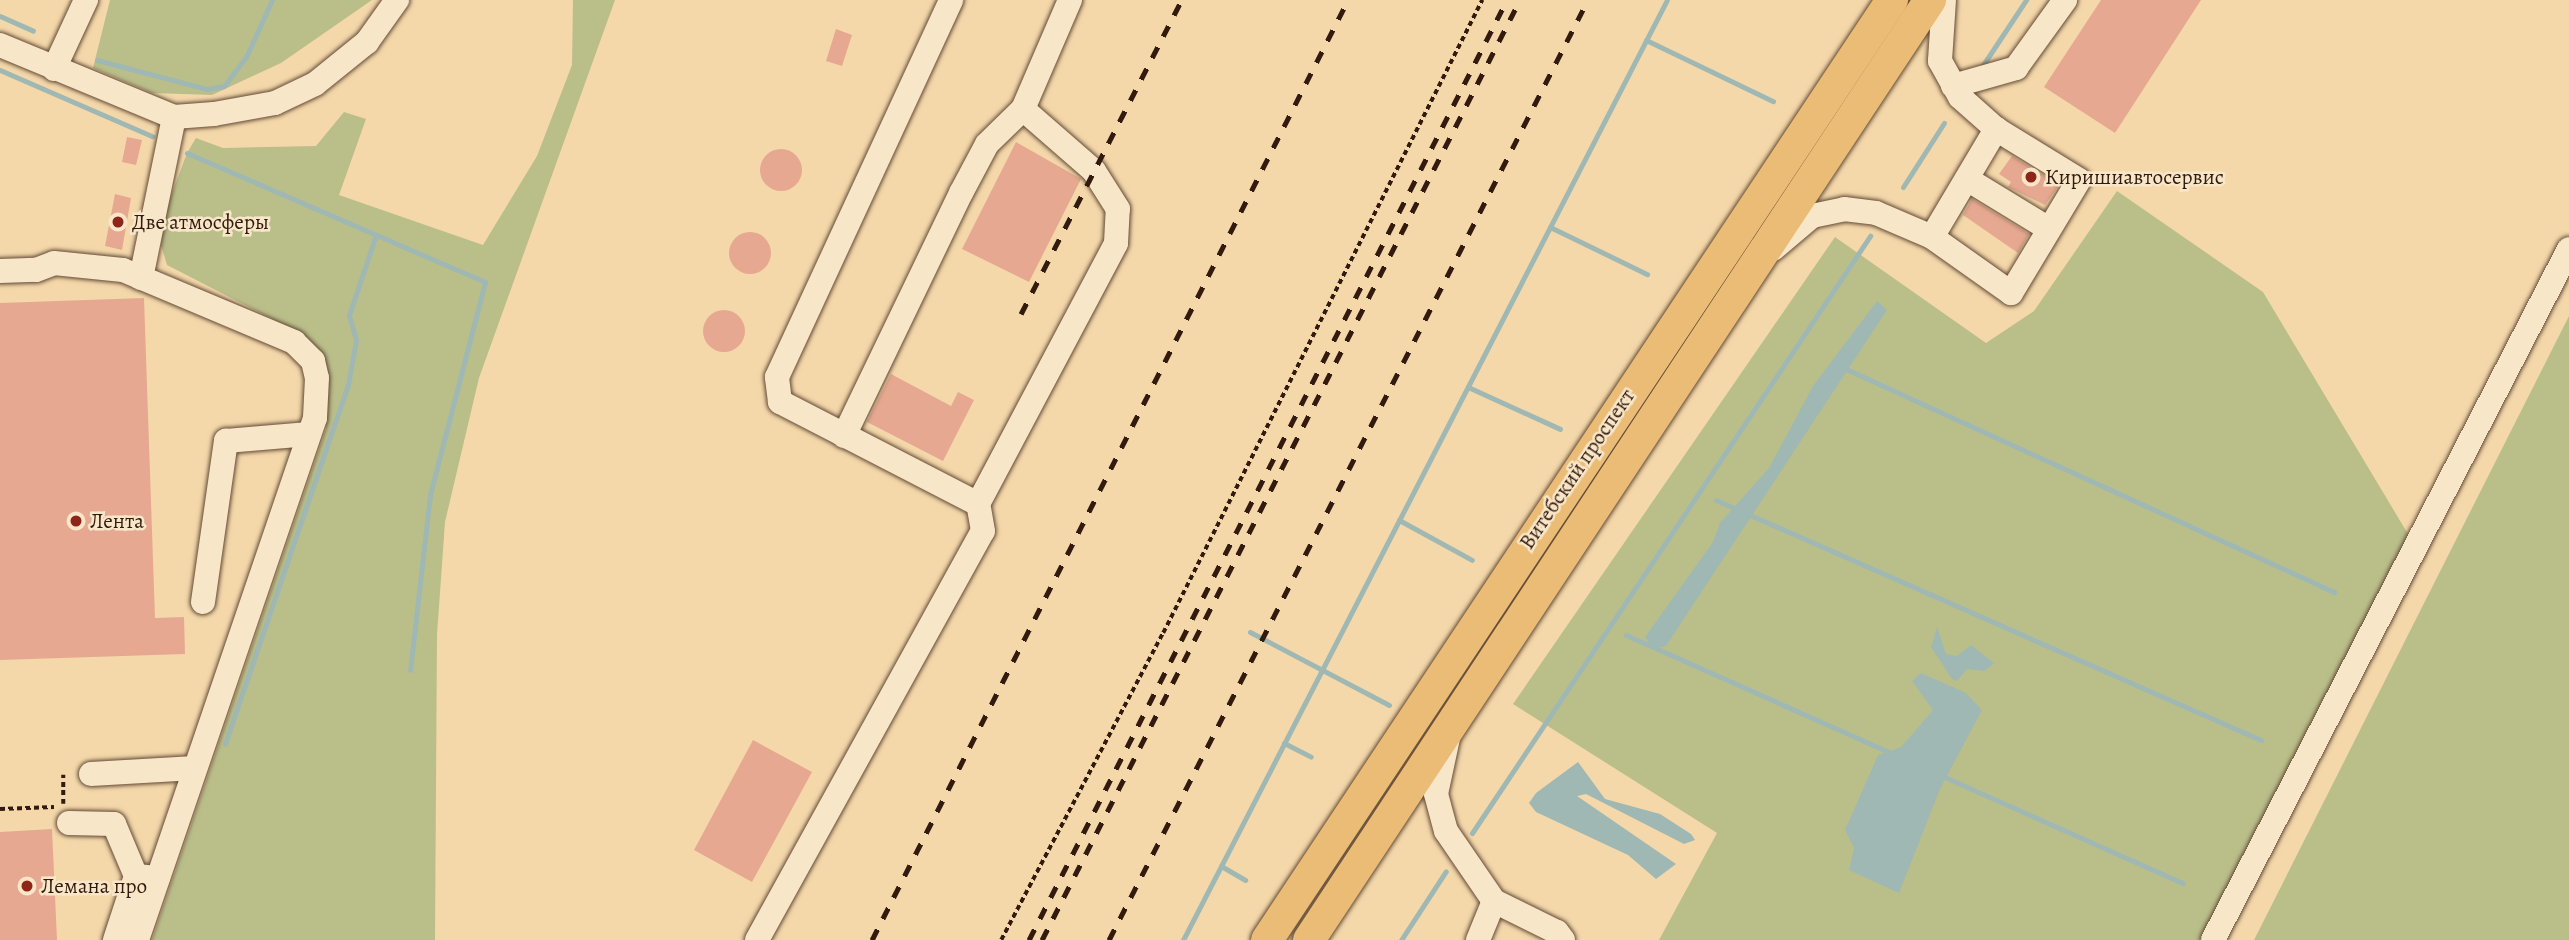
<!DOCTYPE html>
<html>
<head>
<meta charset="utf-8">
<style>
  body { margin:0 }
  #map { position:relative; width:2569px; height:940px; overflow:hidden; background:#f4d8aa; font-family:Alegreya,serif }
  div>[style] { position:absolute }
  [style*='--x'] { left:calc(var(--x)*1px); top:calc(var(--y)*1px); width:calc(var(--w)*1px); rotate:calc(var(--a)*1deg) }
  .green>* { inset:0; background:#babf8a }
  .water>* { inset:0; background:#9fb8b3 }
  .stream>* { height:5px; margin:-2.5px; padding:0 2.5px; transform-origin:2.5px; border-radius:2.5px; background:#9fb8b3 }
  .building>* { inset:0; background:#e7a891 }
  .round { border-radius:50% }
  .path>* { height:3.5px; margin-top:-1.75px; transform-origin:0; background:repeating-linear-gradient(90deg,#331a0f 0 5px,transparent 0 8.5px) }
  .roads { filter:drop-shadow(0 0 2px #634a36) drop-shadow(0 0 2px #634a36) }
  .minor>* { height:24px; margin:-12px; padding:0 12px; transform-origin:12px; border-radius:12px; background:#f8e6c8 }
  .major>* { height:32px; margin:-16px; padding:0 16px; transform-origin:16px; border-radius:16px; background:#eabc75 }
  .rail>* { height:5px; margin-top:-2.5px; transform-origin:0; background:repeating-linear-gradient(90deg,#331a0f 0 12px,transparent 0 24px) }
  .dots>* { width:19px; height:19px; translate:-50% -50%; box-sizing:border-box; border:4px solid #f8e6c8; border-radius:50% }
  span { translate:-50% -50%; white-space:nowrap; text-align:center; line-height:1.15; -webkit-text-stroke:5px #f8e6c8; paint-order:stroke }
  .poi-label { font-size:21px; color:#331a0f }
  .left { translate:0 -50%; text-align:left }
  .street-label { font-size:21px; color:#331a0f }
</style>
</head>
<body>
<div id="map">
  <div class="green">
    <i style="clip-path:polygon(110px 0,372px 0,281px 63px,212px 95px,152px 93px,93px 68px)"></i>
    <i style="clip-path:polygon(573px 0,615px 0,479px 378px,445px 522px,437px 635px,435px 940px,152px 940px,326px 429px,328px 394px,303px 335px,167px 265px,161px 245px,165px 212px,187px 153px,196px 138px,223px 148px,316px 146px,344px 112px,366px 119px,339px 195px,483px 245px,537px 156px,572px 65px)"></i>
    <i style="clip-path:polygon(2117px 191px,2263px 292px,2414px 544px,2201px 940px,1659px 940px,1717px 833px,1513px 704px,1835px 237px,1986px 343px,2034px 311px)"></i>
    <i style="clip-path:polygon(2569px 316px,2569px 940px,2254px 940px)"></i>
  </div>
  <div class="water">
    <i style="clip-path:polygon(1877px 301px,1887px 310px,1666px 646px,1653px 649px,1645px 637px,1713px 542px,1720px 523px,1769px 468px,1813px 386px)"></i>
    <i style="clip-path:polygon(1937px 627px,1946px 654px,1957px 656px,1971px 645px,1994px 663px,1985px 671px,1967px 669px,1957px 681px,1952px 679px,1931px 647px)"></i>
    <i style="clip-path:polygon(1921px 673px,1966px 693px,1982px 710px,1940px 789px,1899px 893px,1849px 870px,1854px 848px,1845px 830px,1878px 755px,1901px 747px,1933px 710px,1912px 681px)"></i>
    <i style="clip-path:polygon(1578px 762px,1605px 799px,1660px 814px,1691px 834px,1695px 840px,1684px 844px,1586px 794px,1577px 796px,1676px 864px,1656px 879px,1628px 855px,1536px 812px,1529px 803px,1536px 793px)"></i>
  </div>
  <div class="stream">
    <i style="--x:0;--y:16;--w:36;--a:24"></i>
    <i style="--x:1646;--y:40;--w:141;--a:25.7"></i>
    <i style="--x:97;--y:60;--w:114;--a:14.8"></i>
    <i style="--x:207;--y:89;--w:17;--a:-10"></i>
    <i style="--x:224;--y:86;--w:36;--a:-53"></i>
    <i style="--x:246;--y:57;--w:63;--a:-65.5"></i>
    <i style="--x:1981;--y:68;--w:82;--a:-56.5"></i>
    <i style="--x:0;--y:70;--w:166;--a:23.5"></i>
    <i style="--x:187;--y:153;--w:325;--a:23.4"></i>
    <i style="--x:485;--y:282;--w:220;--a:104.5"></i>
    <i style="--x:430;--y:495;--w:176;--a:96.5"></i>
    <i style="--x:1903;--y:187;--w:76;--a:-57.4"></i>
    <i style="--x:1550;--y:227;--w:108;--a:25.9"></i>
    <i style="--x:1844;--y:368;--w:539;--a:24.57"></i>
    <i style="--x:1468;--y:387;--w:101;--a:24.5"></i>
    <i style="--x:1716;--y:500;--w:596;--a:23.77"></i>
    <i style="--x:1399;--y:520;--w:83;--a:28.7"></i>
    <i style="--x:1250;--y:632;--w:157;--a:27.7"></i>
    <i style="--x:1626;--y:635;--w:292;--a:24"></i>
    <i style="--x:1284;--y:743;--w:30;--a:27"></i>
    <i style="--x:225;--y:744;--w:379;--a:-71.1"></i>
    <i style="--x:348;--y:385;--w:46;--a:-79.9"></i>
    <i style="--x:356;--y:340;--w:26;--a:-106"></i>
    <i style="--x:349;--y:315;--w:84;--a:-71.4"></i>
    <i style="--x:1940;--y:775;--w:266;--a:24"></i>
    <i style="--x:1472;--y:833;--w:718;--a:-56.31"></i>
    <i style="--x:1221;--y:866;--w:28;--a:30"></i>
    <i style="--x:1183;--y:940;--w:1057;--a:-62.76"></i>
    <i style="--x:1401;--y:940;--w:82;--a:-56.9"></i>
  </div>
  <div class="building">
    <i style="clip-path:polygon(2101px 0,2201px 0,2115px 133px,2044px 87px)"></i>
    <i style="clip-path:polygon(836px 29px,852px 35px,842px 66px,826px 61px)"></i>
    <i style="clip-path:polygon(127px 137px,142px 140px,136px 165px,122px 162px)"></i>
    <i style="clip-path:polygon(1016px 142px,1081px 179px,1029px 282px,962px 249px)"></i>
    <i class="round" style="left:760px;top:149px;width:42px;height:42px"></i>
    <i style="clip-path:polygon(2012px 156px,2059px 185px,2045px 205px,2008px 187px,2011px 182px,1999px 174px)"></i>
    <i style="clip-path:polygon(115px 194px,131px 198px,122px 250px,105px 246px)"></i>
    <i style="clip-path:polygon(1972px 199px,2029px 234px,2018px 253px,1963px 215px)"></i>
    <i class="round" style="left:729px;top:232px;width:42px;height:42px"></i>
    <i style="clip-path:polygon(144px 298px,155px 618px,184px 617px,185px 654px,0 660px,0 303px)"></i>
    <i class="round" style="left:703px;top:310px;width:42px;height:42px"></i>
    <i style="clip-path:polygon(891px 374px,951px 406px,958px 392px,974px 400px,943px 461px,867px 422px)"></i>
    <i style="clip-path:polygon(753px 740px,812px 772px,752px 882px,694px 850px)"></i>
    <i style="clip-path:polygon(52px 829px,57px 940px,0 940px,0 832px)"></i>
  </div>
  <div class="path">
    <i style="--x:63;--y:804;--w:29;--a:-90"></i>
    <i style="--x:0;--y:809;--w:54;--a:-2.1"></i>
    <i style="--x:1001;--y:940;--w:347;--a:-62.2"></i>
    <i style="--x:1163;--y:633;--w:709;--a:-63.25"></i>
  </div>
  <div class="roads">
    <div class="minor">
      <i style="--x:1944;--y:0;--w:61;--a:93.8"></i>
      <i style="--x:1940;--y:61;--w:41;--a:60.9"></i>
      <i style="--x:1960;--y:97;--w:48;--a:41.6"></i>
      <i style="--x:0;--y:45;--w:188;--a:22.5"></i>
      <i style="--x:174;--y:117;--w:40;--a:-4.3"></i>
      <i style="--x:214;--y:114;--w:62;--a:-10.2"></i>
      <i style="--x:275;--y:103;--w:44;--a:-25.4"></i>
      <i style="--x:315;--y:84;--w:67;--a:-38.9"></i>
      <i style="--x:367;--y:42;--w:52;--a:-54.5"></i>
      <i style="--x:54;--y:69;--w:76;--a:-65.1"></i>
      <i style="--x:1953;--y:86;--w:66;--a:-15.9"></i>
      <i style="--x:2016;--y:68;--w:84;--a:-54.2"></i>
      <i style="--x:1996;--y:129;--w:97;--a:31.6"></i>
      <i style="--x:2079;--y:180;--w:132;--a:121"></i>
      <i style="--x:2011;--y:293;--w:97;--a:-144.7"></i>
      <i style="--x:1932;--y:237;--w:126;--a:-59.3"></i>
      <i style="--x:1967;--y:179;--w:96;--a:31.4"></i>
      <i style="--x:1773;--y:249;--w:51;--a:-40.2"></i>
      <i style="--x:1812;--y:216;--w:33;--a:-12"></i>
      <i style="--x:1844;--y:209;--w:32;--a:7"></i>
      <i style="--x:1876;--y:213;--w:61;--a:23.2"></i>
      <i style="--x:0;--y:271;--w:36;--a:-2"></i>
      <i style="--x:36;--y:270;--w:19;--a:-21"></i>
      <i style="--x:54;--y:263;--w:69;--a:5.8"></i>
      <i style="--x:123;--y:270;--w:186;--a:22.8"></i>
      <i style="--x:294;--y:342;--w:27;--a:45"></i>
      <i style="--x:313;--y:361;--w:17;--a:77"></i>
      <i style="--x:317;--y:378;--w:40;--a:92.9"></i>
      <i style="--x:315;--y:418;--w:552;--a:108.83"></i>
      <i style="--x:141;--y:278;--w:164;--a:-78.4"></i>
      <i style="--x:844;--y:436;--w:270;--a:-64.3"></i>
      <i style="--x:961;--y:193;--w:55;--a:-62"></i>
      <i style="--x:987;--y:144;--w:50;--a:-44.2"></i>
      <i style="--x:978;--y:504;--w:295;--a:-62.1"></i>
      <i style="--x:1116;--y:243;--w:34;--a:-87"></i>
      <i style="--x:1118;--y:209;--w:45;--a:-122.3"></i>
      <i style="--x:1094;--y:171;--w:94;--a:-138.9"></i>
      <i style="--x:1023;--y:109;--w:119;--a:-66.7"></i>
      <i style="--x:203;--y:602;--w:163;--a:-81.9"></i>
      <i style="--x:226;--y:441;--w:83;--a:-4.8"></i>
      <i style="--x:1448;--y:738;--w:57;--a:102.1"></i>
      <i style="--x:1436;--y:794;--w:38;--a:75"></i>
      <i style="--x:1446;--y:831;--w:85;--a:55.6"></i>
      <i style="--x:1494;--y:901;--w:70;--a:26.2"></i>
      <i style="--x:1557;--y:932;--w:10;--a:53"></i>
      <i style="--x:91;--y:774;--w:104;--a:-3.3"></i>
      <i style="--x:69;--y:823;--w:45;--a:1.3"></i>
      <i style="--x:114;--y:824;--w:56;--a:67.1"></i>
      <i style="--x:136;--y:876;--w:22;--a:5"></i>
      <i style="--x:115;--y:940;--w:67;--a:-71.8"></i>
      <i style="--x:757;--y:940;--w:467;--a:-61.1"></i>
      <i style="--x:983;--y:531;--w:27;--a:-100"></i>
      <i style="--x:978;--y:504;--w:223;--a:-152.7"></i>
      <i style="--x:780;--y:402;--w:25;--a:-97"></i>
      <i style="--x:777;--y:377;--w:415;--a:-65.2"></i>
      <i style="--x:1478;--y:940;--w:42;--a:-67.7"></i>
      <i style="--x:2213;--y:940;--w:777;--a:-62.74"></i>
    </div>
    <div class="major">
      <i style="--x:1267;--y:940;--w:1129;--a:-56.38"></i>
      <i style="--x:1309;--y:940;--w:1127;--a:-56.55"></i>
    </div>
  </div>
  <div class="rail">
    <i style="--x:1021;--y:314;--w:353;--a:-62.9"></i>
    <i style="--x:872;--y:940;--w:1054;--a:-63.14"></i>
    <i style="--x:1029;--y:940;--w:1055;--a:-63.05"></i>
    <i style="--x:1042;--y:940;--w:1055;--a:-63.05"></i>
    <i style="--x:1109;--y:940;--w:1055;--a:-63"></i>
  </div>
  <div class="dots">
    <i style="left:2031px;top:177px;background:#8f2418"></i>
    <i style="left:118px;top:222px;background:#8f2418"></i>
    <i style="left:76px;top:521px;background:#8f2418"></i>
    <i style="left:27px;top:886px;background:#8f2418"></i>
  </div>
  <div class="poi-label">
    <span class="left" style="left:2045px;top:177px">Киришиавтосервис</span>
    <span class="left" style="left:132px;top:222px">Две атмосферы</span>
    <span class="left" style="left:90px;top:521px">Лента</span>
    <span class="left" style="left:41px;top:886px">Лемана про</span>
  </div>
  <div class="street-label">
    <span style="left:1577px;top:469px;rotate:-56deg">Витебский проспект</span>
  </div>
</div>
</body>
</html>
